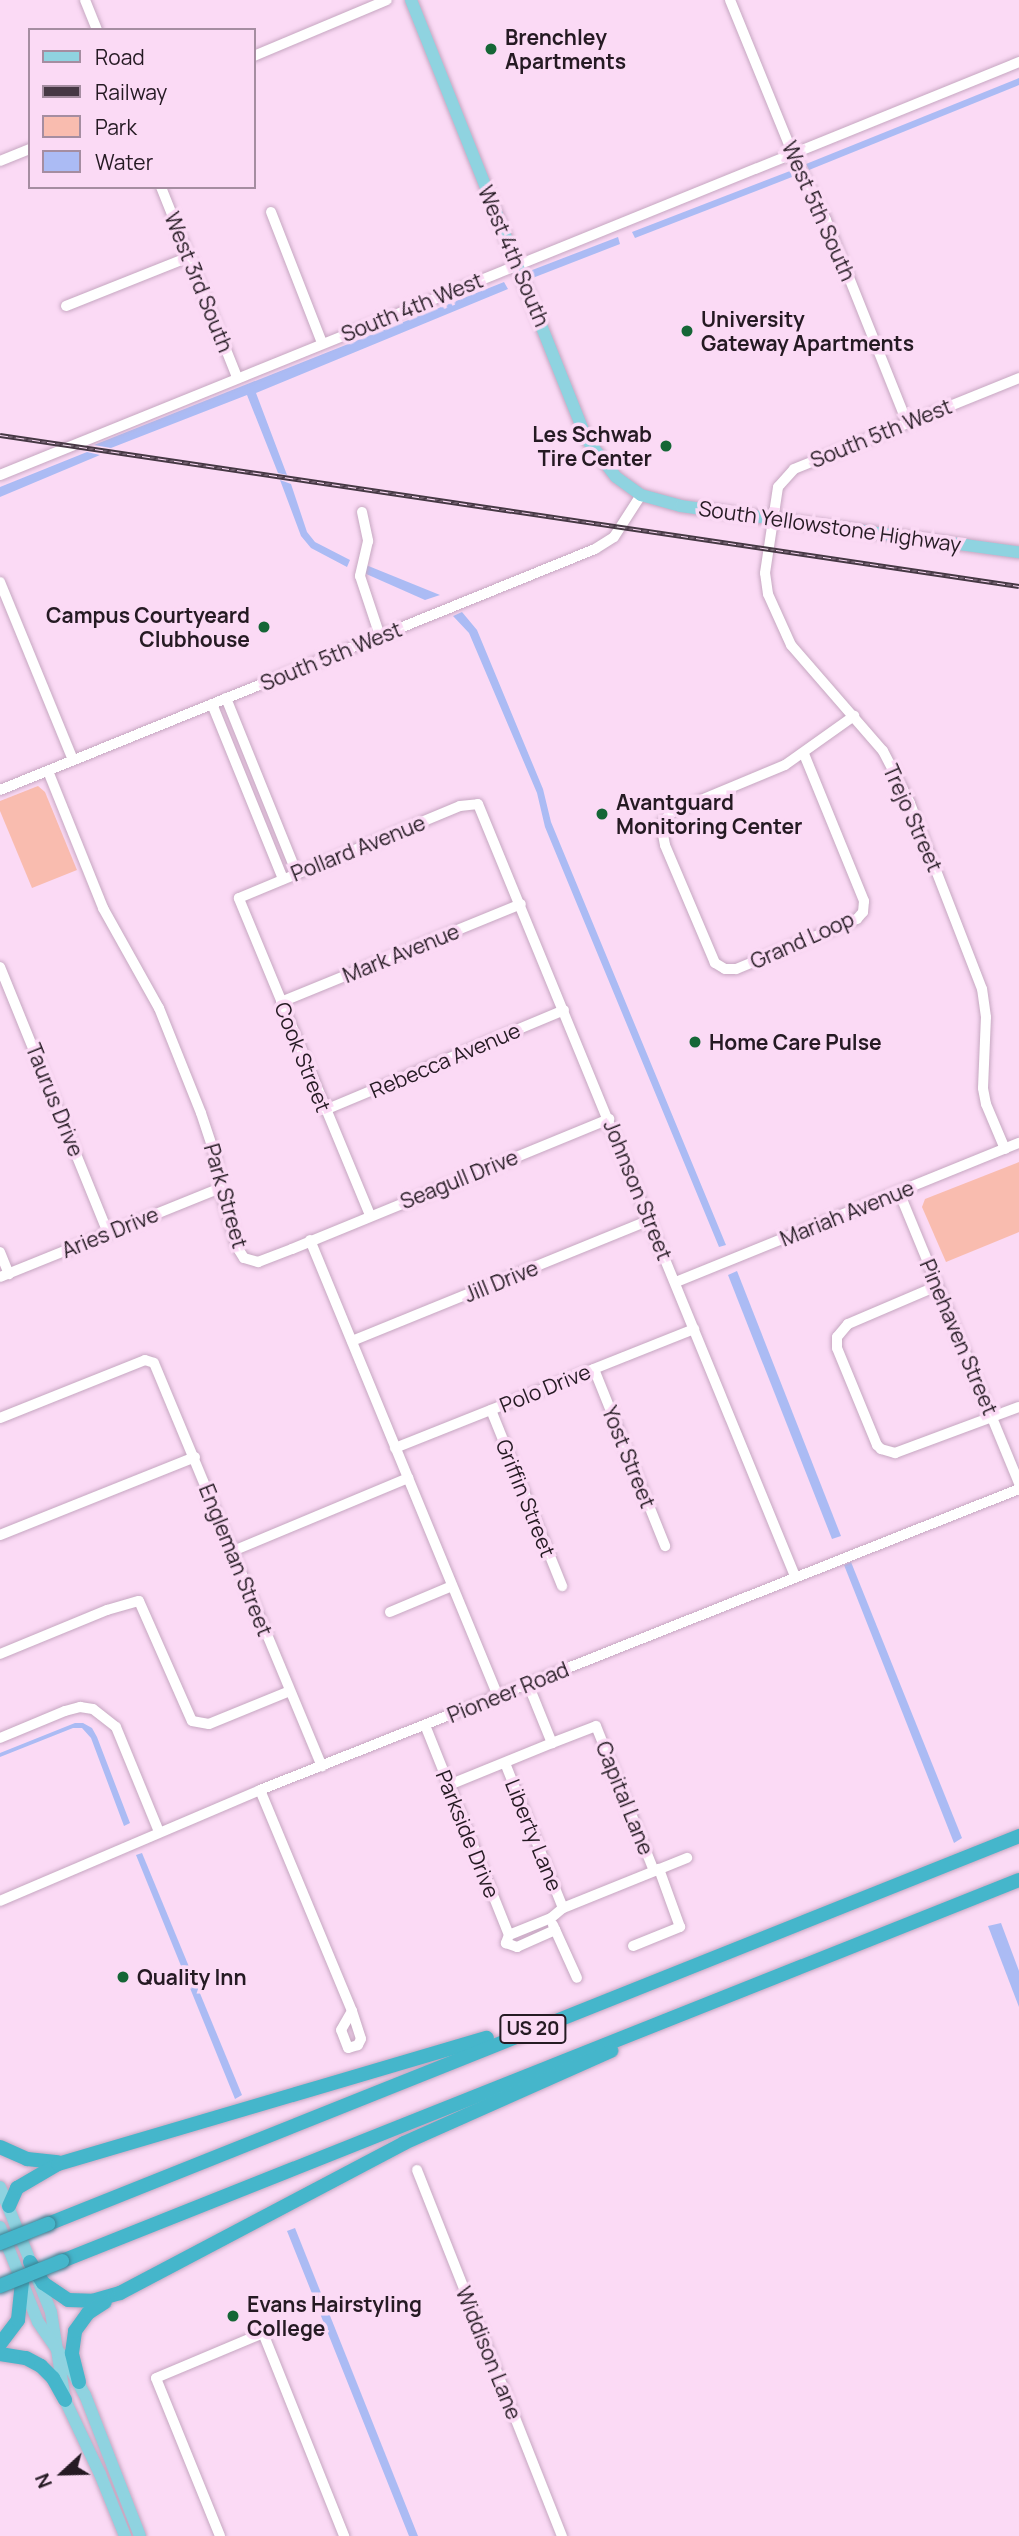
<!DOCTYPE html>
<html>
<head>
<meta charset="utf-8">
<style>
  body { margin:0 }
  #map { position:relative; width:1019px; height:2536px; overflow:hidden; background:#fbdaf5; font-family:Manrope,sans-serif }
  div>[style] { position:absolute }
  [style*='--x'] { left:calc(var(--x)*1px); top:calc(var(--y)*1px); width:calc(var(--w)*1px); rotate:calc(var(--a)*1deg) }
  .green>* { inset:0; background:#f9bcaf }
  .water>* { inset:0; background:#abbbf4 }
  .roads { filter:drop-shadow(0 0 2px #c6a7c1) drop-shadow(0 0 2px #c6a7c1) }
  .minor>* { height:10px; margin:-5px; padding:0 5px; transform-origin:5px; border-radius:5px; background:#fff }
  .major>* { height:12px; margin:-6px; padding:0 6px; transform-origin:6px; border-radius:6px; background:#8fd3e0 }
  .highway>* { height:14px; margin:-7px; padding:0 7px; transform-origin:7px; border-radius:7px; background:#45b6cb }
  .rail>* { height:5px; margin-top:-2.5px; transform-origin:0; background:repeating-linear-gradient(90deg,#fbdaf5 0 8px,#463844 0 16px); box-sizing:border-box; border-block:2px solid #463844 }
  .bridges { filter:drop-shadow(0 0 2px #3a7f90) drop-shadow(0 0 2px #3a7f90) }
  .highway-bridge>* { height:14px; margin:-7px; padding:0 7px; transform-origin:7px; border-radius:7px; background:#45b6cb }
  .dots>* { width:19px; height:19px; translate:-50% -50%; box-sizing:border-box; border:4px solid #fbdaf5; border-radius:50% }
  span { translate:-50% -50%; white-space:nowrap; text-align:center; line-height:1.15; -webkit-text-stroke:7px #fbdaf5; paint-order:stroke }
  .shield-label span { padding:2px 5px; background:#fbdaf5; border:2px solid; border-radius:5px; -webkit-text-stroke-width:0 }
  .shield-label { font-size:19px; color:#251a23; font-weight:700 }
  .poi-label { font-size:21px; color:#251a23; font-weight:700 }
  .left { translate:0 -50%; text-align:left }
  .right { translate:-100% -50%; text-align:right }
  .street-label { font-size:21px; color:#251a23 }
  .legend { position:absolute; left:28px; top:28px; width:228px; height:161px; box-sizing:border-box; background:#fbdaf5; border:2px solid #a58da1; margin:0; padding:9px 12px; list-style:none; font-size:21px; color:#251a23 }
  .legend li { display:flex; align-items:center; gap:14px; height:35px }
  .legend b { width:35px; border:2px solid #a58da1 }
  .north { position:absolute; left:28px; top:2438px; width:70px; height:70px; -webkit-text-stroke:5px #fbdaf5; paint-order:stroke; rotate:248deg; font-size:19px; font-weight:700; line-height:28px; text-align:center; color:#251a23 }
  .north::after { content:''; display:block; margin:auto; width:24px; height:32px; background:#251a23; clip-path:polygon(50% 0,100% 100%,50% 72%,0 100%) }
</style>
</head>
<body>
<div id="map">
  <div class="green">
    <i style="clip-path:polygon(38px 786px,45px 792px,77px 870px,32px 888px,0 811px,0 801px)"></i>
    <i style="clip-path:polygon(1019px 1162px,1019px 1232px,946px 1262px,922px 1207px,925px 1199px)"></i>
  </div>
  <div class="water">
    <i style="clip-path:polygon(1019px 78px,1019px 85px,809px 170px,806px 164px)"></i>
    <i style="clip-path:polygon(790px 171px,792px 177px,635px 238px,632px 232px)"></i>
    <i style="clip-path:polygon(618px 237px,620px 244px,530px 279px,527px 272px)"></i>
    <i style="clip-path:polygon(504px 282px,508px 289px,256px 393px,287px 475px,278px 473px,247px 395px,111px 448px,94px 445px)"></i>
    <i style="clip-path:polygon(87px 452px,100px 455px,0 497px,0 487px)"></i>
    <i style="clip-path:polygon(280px 480px,291px 484px,307px 532px,315px 542px,350px 560px,347px 567px,311px 548px,301px 536px)"></i>
    <i style="clip-path:polygon(366px 565px,440px 595px,425px 600px,364px 573px)"></i>
    <i style="clip-path:polygon(462px 612px,477px 630px,543px 789px,551px 822px,726px 1245px,719px 1247px,545px 827px,537px 793px,469px 633px,453px 616px)"></i>
    <i style="clip-path:polygon(737px 1271px,841px 1536px,832px 1539px,728px 1275px)"></i>
    <i style="clip-path:polygon(851px 1562px,962px 1838px,954px 1843px,844px 1565px)"></i>
    <i style="clip-path:polygon(75px 1723px,83px 1723px,92px 1728px,97px 1737px,130px 1823px,124px 1826px,91px 1738px,82px 1728px,73px 1728px,0 1757px,0 1753px)"></i>
    <i style="clip-path:polygon(142px 1853px,242px 2095px,235px 2099px,136px 1855px)"></i>
    <i style="clip-path:polygon(1001px 1923px,1019px 1971px,1019px 2007px,988px 1926px)"></i>
    <i style="clip-path:polygon(295px 2228px,418px 2536px,409px 2536px,287px 2231px)"></i>
  </div>
  <div class="roads">
    <div class="minor">
      <i style="--x:85;--y:0;--w:32;--a:68"></i>
      <i style="--x:730;--y:0;--w:164;--a:67.8"></i>
      <i style="--x:792;--y:152;--w:76;--a:63.4"></i>
      <i style="--x:826;--y:220;--w:219;--a:68.2"></i>
      <i style="--x:254;--y:56;--w:144;--a:-22.8"></i>
      <i style="--x:0;--y:161;--w:32;--a:-22"></i>
      <i style="--x:161;--y:187;--w:205;--a:68.2"></i>
      <i style="--x:271;--y:212;--w:141;--a:68.7"></i>
      <i style="--x:66;--y:306;--w:132;--a:-21.7"></i>
      <i style="--x:0;--y:475;--w:1100;--a:-22.06"></i>
      <i style="--x:362;--y:512;--w:30;--a:78"></i>
      <i style="--x:368;--y:541;--w:36;--a:103"></i>
      <i style="--x:360;--y:576;--w:63;--a:71.6"></i>
      <i style="--x:0;--y:582;--w:192;--a:67.7"></i>
      <i style="--x:226;--y:698;--w:190;--a:68"></i>
      <i style="--x:212;--y:704;--w:189;--a:67.9"></i>
      <i style="--x:804;--y:754;--w:159;--a:67.8"></i>
      <i style="--x:864;--y:901;--w:11;--a:95"></i>
      <i style="--x:863;--y:912;--w:9;--a:131"></i>
      <i style="--x:857;--y:919;--w:131;--a:157.5"></i>
      <i style="--x:736;--y:969;--w:11;--a:180"></i>
      <i style="--x:725;--y:969;--w:12;--a:-149"></i>
      <i style="--x:715;--y:963;--w:128;--a:-113"></i>
      <i style="--x:665;--y:845;--w:21;--a:-101"></i>
      <i style="--x:661;--y:824;--w:16;--a:-47"></i>
      <i style="--x:672;--y:812;--w:122;--a:-22.6"></i>
      <i style="--x:785;--y:765;--w:85;--a:-35.4"></i>
      <i style="--x:48;--y:771;--w:148;--a:68.1"></i>
      <i style="--x:103;--y:908;--w:115;--a:60.8"></i>
      <i style="--x:159;--y:1008;--w:113;--a:68.2"></i>
      <i style="--x:201;--y:1113;--w:47;--a:71.6"></i>
      <i style="--x:216;--y:1158;--w:30;--a:82"></i>
      <i style="--x:220;--y:1188;--w:61;--a:73.9"></i>
      <i style="--x:237;--y:1247;--w:13;--a:58"></i>
      <i style="--x:244;--y:1258;--w:15;--a:16"></i>
      <i style="--x:258;--y:1262;--w:36;--a:-21"></i>
      <i style="--x:292;--y:1249;--w:343;--a:-22.3"></i>
      <i style="--x:0;--y:790;--w:642;--a:-22.05"></i>
      <i style="--x:595;--y:549;--w:22;--a:-32"></i>
      <i style="--x:614;--y:537;--w:50;--a:-57.3"></i>
      <i style="--x:0;--y:967;--w:287;--a:67.9"></i>
      <i style="--x:281;--y:1002;--w:259;--a:-22.2"></i>
      <i style="--x:325;--y:1110;--w:259;--a:-22.7"></i>
      <i style="--x:1005;--y:1149;--w:49;--a:-112.9"></i>
      <i style="--x:986;--y:1104;--w:16;--a:-101"></i>
      <i style="--x:983;--y:1088;--w:71;--a:-87.6"></i>
      <i style="--x:986;--y:1017;--w:28;--a:-98"></i>
      <i style="--x:982;--y:989;--w:199;--a:-111.2"></i>
      <i style="--x:910;--y:803;--w:59;--a:-117.4"></i>
      <i style="--x:883;--y:751;--w:140;--a:-131"></i>
      <i style="--x:791;--y:645;--w:56;--a:-114.3"></i>
      <i style="--x:768;--y:594;--w:21;--a:-98"></i>
      <i style="--x:765;--y:573;--w:87;--a:-81.4"></i>
      <i style="--x:778;--y:487;--w:24;--a:-48"></i>
      <i style="--x:794;--y:469;--w:243;--a:-22"></i>
      <i style="--x:899;--y:1192;--w:315;--a:67.6"></i>
      <i style="--x:370;--y:1215;--w:343;--a:-112.5"></i>
      <i style="--x:239;--y:898;--w:239;--a:-22.6"></i>
      <i style="--x:460;--y:806;--w:18;--a:-6"></i>
      <i style="--x:478;--y:804;--w:835;--a:67.68"></i>
      <i style="--x:310;--y:1240;--w:493;--a:67.6"></i>
      <i style="--x:0;--y:1252;--w:24;--a:68"></i>
      <i style="--x:0;--y:1277;--w:237;--a:-22"></i>
      <i style="--x:676;--y:1282;--w:370;--a:-22.1"></i>
      <i style="--x:937;--y:1286;--w:97;--a:156.9"></i>
      <i style="--x:848;--y:1324;--w:17;--a:130"></i>
      <i style="--x:837;--y:1337;--w:11;--a:90"></i>
      <i style="--x:837;--y:1348;--w:105;--a:67.6"></i>
      <i style="--x:877;--y:1445;--w:6;--a:45"></i>
      <i style="--x:881;--y:1449;--w:15;--a:16"></i>
      <i style="--x:895;--y:1453;--w:132;--a:-20.4"></i>
      <i style="--x:352;--y:1341;--w:322;--a:-22.1"></i>
      <i style="--x:594;--y:1369;--w:191;--a:68.1"></i>
      <i style="--x:491;--y:1410;--w:190;--a:68"></i>
      <i style="--x:0;--y:1418;--w:156;--a:-21.8"></i>
      <i style="--x:145;--y:1360;--w:9;--a:18"></i>
      <i style="--x:154;--y:1363;--w:437;--a:67.4"></i>
      <i style="--x:395;--y:1448;--w:322;--a:-21.7"></i>
      <i style="--x:0;--y:1535;--w:210;--a:-21.8"></i>
      <i style="--x:233;--y:1551;--w:190;--a:-22.6"></i>
      <i style="--x:390;--y:1612;--w:67;--a:-22.8"></i>
      <i style="--x:0;--y:1654;--w:116;--a:-22.4"></i>
      <i style="--x:107;--y:1610;--w:33;--a:-16"></i>
      <i style="--x:139;--y:1601;--w:131;--a:66.2"></i>
      <i style="--x:192;--y:1721;--w:17;--a:10"></i>
      <i style="--x:209;--y:1724;--w:87;--a:-22.2"></i>
      <i style="--x:528;--y:1684;--w:64;--a:67.9"></i>
      <i style="--x:552;--y:1743;--w:47;--a:-21.1"></i>
      <i style="--x:596;--y:1726;--w:156;--a:68.2"></i>
      <i style="--x:425;--y:1725;--w:226;--a:68.2"></i>
      <i style="--x:509;--y:1935;--w:9;--a:111"></i>
      <i style="--x:506;--y:1943;--w:12;--a:20"></i>
      <i style="--x:517;--y:1947;--w:42;--a:-24.1"></i>
      <i style="--x:0;--y:1738;--w:70;--a:-22.6"></i>
      <i style="--x:65;--y:1711;--w:16;--a:-15"></i>
      <i style="--x:80;--y:1707;--w:13;--a:9"></i>
      <i style="--x:93;--y:1709;--w:29;--a:38"></i>
      <i style="--x:116;--y:1727;--w:113;--a:67.7"></i>
      <i style="--x:505;--y:1763;--w:156;--a:68.2"></i>
      <i style="--x:449;--y:1785;--w:111;--a:-22.2"></i>
      <i style="--x:260;--y:1790;--w:239;--a:67.4"></i>
      <i style="--x:0;--y:1901;--w:283;--a:-23.1"></i>
      <i style="--x:260;--y:1790;--w:817;--a:-21.63"></i>
      <i style="--x:553;--y:1925;--w:58;--a:65.6"></i>
      <i style="--x:509;--y:1935;--w:45;--a:-22"></i>
      <i style="--x:551;--y:1918;--w:16;--a:-40"></i>
      <i style="--x:563;--y:1908;--w:134;--a:-22"></i>
      <i style="--x:633;--y:1946;--w:51;--a:-22"></i>
      <i style="--x:680;--y:1927;--w:62;--a:-109.9"></i>
      <i style="--x:352;--y:2011;--w:29;--a:72"></i>
      <i style="--x:361;--y:2039;--w:7;--a:117"></i>
      <i style="--x:358;--y:2045;--w:10;--a:163"></i>
      <i style="--x:348;--y:2048;--w:19;--a:-111"></i>
      <i style="--x:341;--y:2030;--w:22;--a:-60"></i>
      <i style="--x:417;--y:2170;--w:394;--a:68.4"></i>
      <i style="--x:220;--y:2536;--w:170;--a:-112.1"></i>
      <i style="--x:156;--y:2378;--w:116;--a:-22.8"></i>
      <i style="--x:263;--y:2333;--w:219;--a:68.2"></i>
    </div>
    <div class="major">
      <i style="--x:411;--y:0;--w:472;--a:68.2"></i>
      <i style="--x:586;--y:438;--w:49;--a:52.4"></i>
      <i style="--x:616;--y:477;--w:31;--a:36"></i>
      <i style="--x:641;--y:495;--w:41;--a:15.4"></i>
      <i style="--x:681;--y:506;--w:341;--a:7.8"></i>
      <i style="--x:0;--y:2187;--w:135;--a:67.8"></i>
      <i style="--x:51;--y:2312;--w:89;--a:81"></i>
      <i style="--x:65;--y:2400;--w:82;--a:64.7"></i>
      <i style="--x:100;--y:2474;--w:67;--a:68"></i>
      <i style="--x:0;--y:2227;--w:102;--a:68.2"></i>
      <i style="--x:38;--y:2322;--w:60;--a:55.2"></i>
      <i style="--x:72;--y:2371;--w:27;--a:62"></i>
      <i style="--x:85;--y:2395;--w:151;--a:68.7"></i>
    </div>
    <div class="highway">
      <i style="--x:0;--y:2147;--w:30;--a:24"></i>
      <i style="--x:27;--y:2159;--w:31;--a:6"></i>
      <i style="--x:9;--y:2206;--w:20;--a:-66"></i>
      <i style="--x:17;--y:2188;--w:48;--a:-30.3"></i>
      <i style="--x:58;--y:2164;--w:447;--a:-16.4"></i>
      <i style="--x:48;--y:2224;--w:1046;--a:-21.78"></i>
      <i style="--x:62;--y:2261;--w:1030;--a:-21.71"></i>
      <i style="--x:30;--y:2262;--w:25;--a:58"></i>
      <i style="--x:43;--y:2283;--w:30;--a:34"></i>
      <i style="--x:68;--y:2300;--w:24;--a:2"></i>
      <i style="--x:92;--y:2301;--w:29;--a:-16"></i>
      <i style="--x:120;--y:2293;--w:321;--a:-27.8"></i>
      <i style="--x:404;--y:2143;--w:227;--a:-24"></i>
      <i style="--x:0;--y:2344;--w:30;--a:-53"></i>
      <i style="--x:18;--y:2320;--w:38;--a:-84"></i>
      <i style="--x:0;--y:2354;--w:26;--a:9"></i>
      <i style="--x:26;--y:2358;--w:17;--a:28"></i>
      <i style="--x:41;--y:2366;--w:17;--a:45"></i>
      <i style="--x:53;--y:2378;--w:25;--a:61"></i>
      <i style="--x:79;--y:2382;--w:30;--a:-104"></i>
      <i style="--x:72;--y:2353;--w:22;--a:-82"></i>
      <i style="--x:75;--y:2331;--w:22;--a:-54"></i>
      <i style="--x:88;--y:2313;--w:20;--a:-33"></i>
    </div>
  </div>
  <div class="rail">
    <i style="--x:0;--y:435;--w:1030;--a:8.43"></i>
  </div>
  <div class="bridges">
    <div class="highway-bridge">
      <i style="--x:0;--y:2243;--w:52;--a:-21.6"></i>
      <i style="--x:0;--y:2286;--w:67;--a:-22"></i>
    </div>
  </div>
  <div class="dots">
    <i style="left:491px;top:49px;background:#156636"></i>
    <i style="left:687px;top:331px;background:#156636"></i>
    <i style="left:666px;top:446px;background:#156636"></i>
    <i style="left:264px;top:627px;background:#156636"></i>
    <i style="left:602px;top:814px;background:#156636"></i>
    <i style="left:695px;top:1042px;background:#156636"></i>
    <i style="left:123px;top:1977px;background:#156636"></i>
    <i style="left:233px;top:2316px;background:#156636"></i>
  </div>
  <div class="shield-label">
    <span style="left:533px;top:2029px">US 20</span>
  </div>
  <div class="poi-label">
    <span class="left" style="left:505px;top:49px">Brenchley<br>Apartments</span>
    <span class="left" style="left:701px;top:331px">University<br>Gateway Apartments</span>
    <span class="right" style="left:652px;top:446px">Les Schwab<br>Tire Center</span>
    <span class="right" style="left:250px;top:627px">Campus Courtyeard<br>Clubhouse</span>
    <span class="left" style="left:616px;top:814px">Avantguard<br>Monitoring Center</span>
    <span class="left" style="left:709px;top:1042px">Home Care Pulse</span>
    <span class="left" style="left:137px;top:1977px">Quality Inn</span>
    <span class="left" style="left:247px;top:2316px">Evans Hairstyling<br>College</span>
  </div>
  <div class="street-label">
    <span style="left:819px;top:211px;rotate:66deg">West 5th South</span>
    <span style="left:514px;top:256px;rotate:67deg">West 4th South</span>
    <span style="left:199px;top:282px;rotate:68deg">West 3rd South</span>
    <span style="left:412px;top:307px;rotate:-22deg">South 4th West</span>
    <span style="left:881px;top:433px;rotate:-22deg">South 5th West</span>
    <span style="left:830px;top:526px;rotate:8deg">South Yellowstone Highway</span>
    <span style="left:331px;top:656px;rotate:-22deg">South 5th West</span>
    <span style="left:913px;top:818px;rotate:66deg">Trejo Street</span>
    <span style="left:358px;top:848px;rotate:-22deg">Pollard Avenue</span>
    <span style="left:802px;top:940px;rotate:-24deg">Grand Loop</span>
    <span style="left:401px;top:953px;rotate:-22deg">Mark Avenue</span>
    <span style="left:303px;top:1057px;rotate:68deg">Cook Street</span>
    <span style="left:445px;top:1060px;rotate:-23deg">Rebecca Avenue</span>
    <span style="left:55px;top:1100px;rotate:68deg">Taurus Drive</span>
    <span style="left:459px;top:1179px;rotate:-22deg">Seagull Drive</span>
    <span style="left:638px;top:1190px;rotate:68deg">Johnson Street</span>
    <span style="left:226px;top:1196px;rotate:74deg">Park Street</span>
    <span style="left:847px;top:1213px;rotate:-22deg">Mariah Avenue</span>
    <span style="left:110px;top:1232px;rotate:-22deg">Aries Drive</span>
    <span style="left:501px;top:1281px;rotate:-22deg">Jill Drive</span>
    <span style="left:959px;top:1337px;rotate:67deg">Pinehaven Street</span>
    <span style="left:545px;top:1388px;rotate:-22deg">Polo Drive</span>
    <span style="left:629px;top:1457px;rotate:68deg">Yost Street</span>
    <span style="left:526px;top:1498px;rotate:68deg">Griffin Street</span>
    <span style="left:236px;top:1560px;rotate:68deg">Engleman Street</span>
    <span style="left:508px;top:1692px;rotate:-22deg">Pioneer Road</span>
    <span style="left:625px;top:1798px;rotate:68deg">Capital Lane</span>
    <span style="left:468px;top:1834px;rotate:68deg">Parkside Drive</span>
    <span style="left:534px;top:1835px;rotate:68deg">Liberty Lane</span>
    <span style="left:489px;top:2353px;rotate:68deg">Widdison Lane</span>
  </div>
  <ul class="legend">
  <li><b style="height:9px;background:#8fd3e0"></b>Road</li>
  <li><b style="height:9px;background:#463844"></b>Railway</li>
  <li><b style="height:19px;background:#f9bcaf"></b>Park</li>
  <li><b style="height:19px;background:#abbbf4"></b>Water</li>
  </ul>
  <div class="north">N</div>
</div>
</body>
</html>
